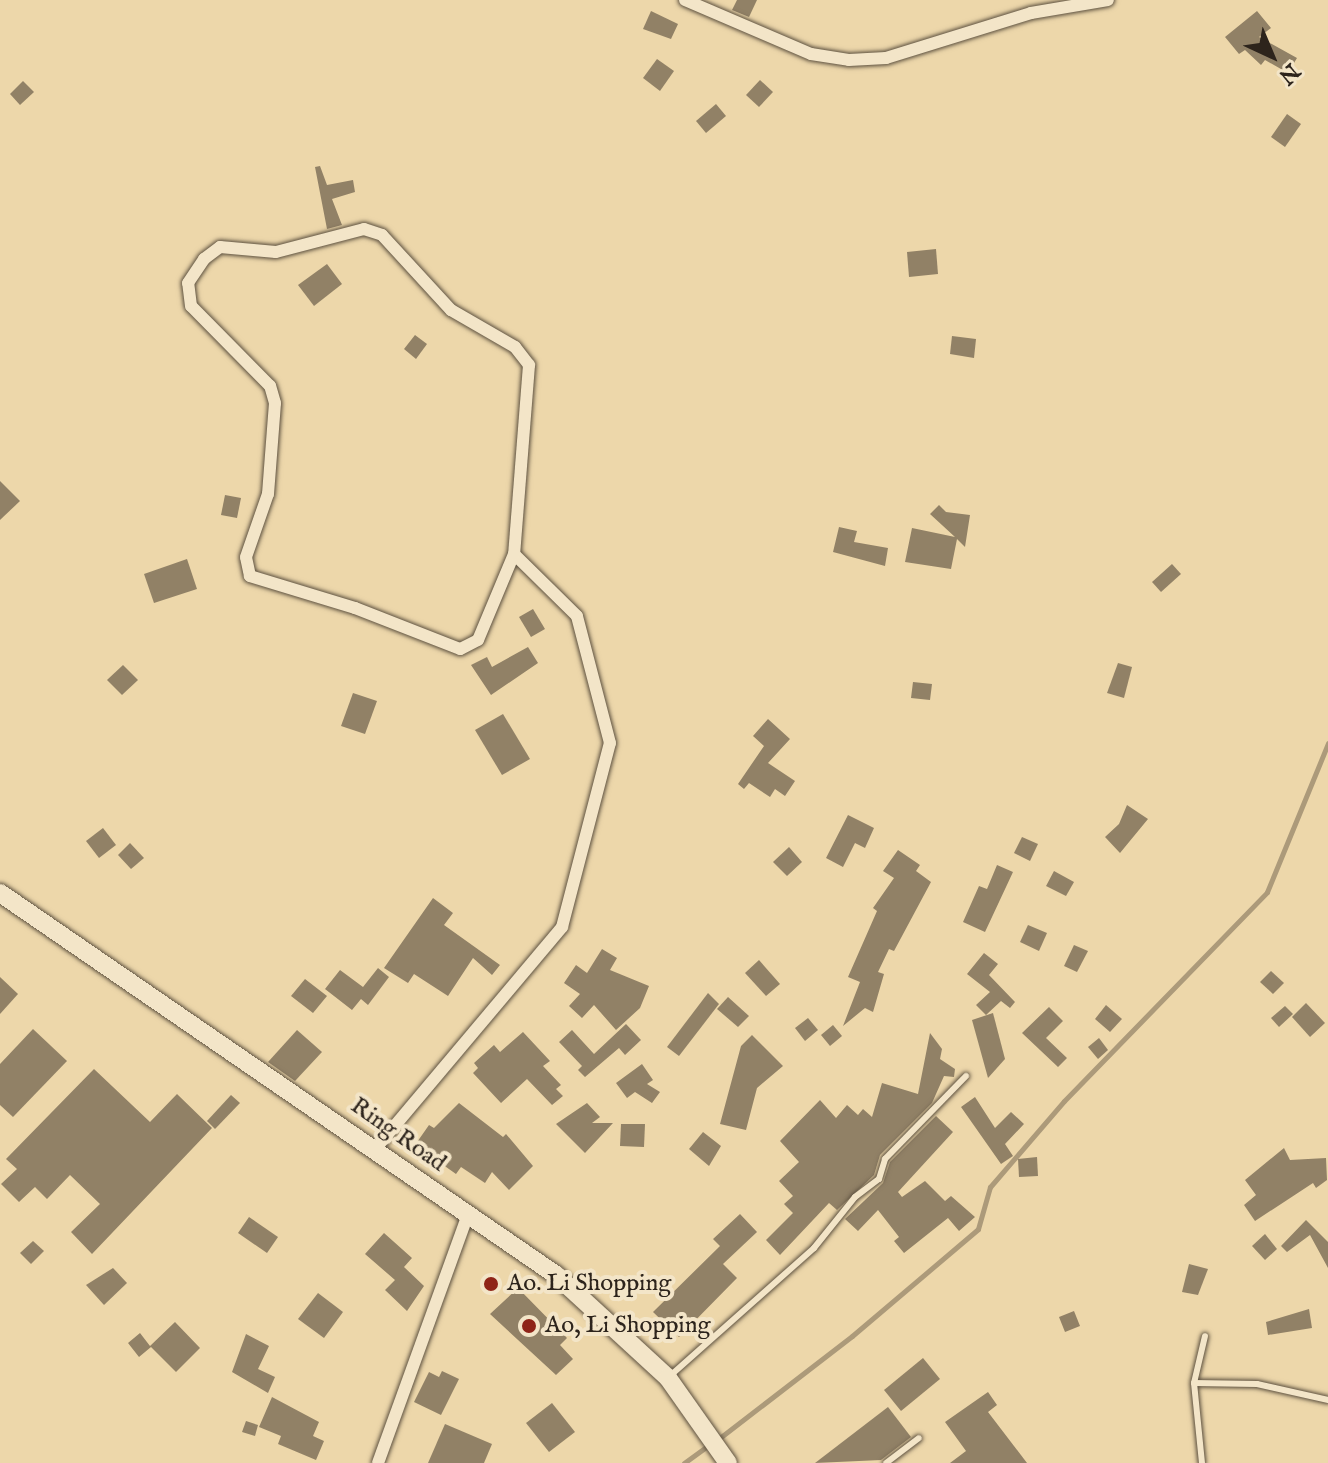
<!DOCTYPE html>
<html>
<head>
<meta charset="utf-8">
<style>
  body { margin:0 }
  #map { position:relative; width:1328px; height:1463px; overflow:hidden; background:#edd7aa; font-family:"IM FELL English",serif }
  div>[style] { position:absolute }
  [style*='--x'] { left:calc(var(--x)*1px); top:calc(var(--y)*1px); width:calc(var(--w)*1px); rotate:calc(var(--a)*1deg) }
  .stream>* { height:5px; margin:-2.5px; padding:0 2.5px; transform-origin:2.5px; border-radius:2.5px; background:#ac9a7a }
  .building>* { inset:0; background:#918166 }
  .roads { filter:drop-shadow(0 0 2px #5d5140) drop-shadow(0 0 2px #5d5140) }
  .service>* { height:6px; margin:-3px; padding:0 3px; transform-origin:3px; border-radius:3px; background:#f3e5c8 }
  .minor>* { height:12px; margin:-6px; padding:0 6px; transform-origin:6px; border-radius:6px; background:#f3e5c8 }
  .secondary>* { height:18px; margin:-9px; padding:0 9px; transform-origin:9px; border-radius:9px; background:#f3e5c8 }
  .dots>* { width:22px; height:22px; translate:-50% -50%; box-sizing:border-box; border:4px solid #f3e5c8; border-radius:50% }
  span { translate:-50% -50%; white-space:nowrap; text-align:center; line-height:1.15; -webkit-text-stroke:8px #f3e5c8; paint-order:stroke }
  .street-label { font-size:24px; color:#2d241c }
  .poi-label { font-size:24px; color:#2d241c }
  .left { translate:0 -50%; text-align:left }
  .north { position:absolute; left:1232px; top:16px; width:80px; height:80px; -webkit-text-stroke:6px #f3e5c8; paint-order:stroke; rotate:136deg; font-size:22px; font-weight:700; line-height:32px; text-align:center; color:#2d241c }
  .north::after { content:''; display:block; margin:auto; width:28px; height:36px; background:#2d241c; clip-path:polygon(50% 0,100% 100%,50% 72%,0 100%) }
</style>
</head>
<body>
<div id="map">
  <div class="stream">
    <i style="--x:717;--y:1440;--w:170;--a:-37.6"></i>
    <i style="--x:852;--y:1336;--w:165;--a:-40.3"></i>
    <i style="--x:978;--y:1229;--w:44;--a:-74.1"></i>
    <i style="--x:990;--y:1187;--w:113;--a:-49.3"></i>
    <i style="--x:1064;--y:1101;--w:291;--a:-45.8"></i>
    <i style="--x:1267;--y:892;--w:161;--a:-67.7"></i>
    <i style="--x:684;--y:1463;--w:31;--a:-36"></i>
  </div>
  <div class="building">
    <i style="clip-path:polygon(737px 0,757px 0,749px 17px,732px 10px)"></i>
    <i style="clip-path:polygon(651px 11px,678px 24px,671px 39px,643px 29px)"></i>
    <i style="clip-path:polygon(1257px 11px,1271px 28px,1259px 37px,1297px 58px,1288px 73px,1265px 60px,1261px 65px,1245px 50px,1239px 54px,1225px 37px)"></i>
    <i style="clip-path:polygon(657px 59px,674px 71px,660px 91px,643px 78px)"></i>
    <i style="clip-path:polygon(760px 80px,773px 92px,759px 107px,746px 95px)"></i>
    <i style="clip-path:polygon(23px 81px,34px 92px,20px 105px,10px 94px)"></i>
    <i style="clip-path:polygon(716px 104px,726px 116px,706px 133px,696px 121px)"></i>
    <i style="clip-path:polygon(1287px 114px,1301px 124px,1285px 147px,1271px 137px)"></i>
    <i style="clip-path:polygon(320px 166px,327px 185px,353px 180px,355px 192px,332px 199px,342px 225px,327px 229px,315px 167px)"></i>
    <i style="clip-path:polygon(936px 249px,938px 274px,909px 277px,907px 252px)"></i>
    <i style="clip-path:polygon(327px 264px,342px 284px,314px 306px,298px 285px)"></i>
    <i style="clip-path:polygon(415px 335px,427px 344px,416px 359px,404px 349px)"></i>
    <i style="clip-path:polygon(952px 336px,976px 339px,974px 358px,950px 354px)"></i>
    <i style="clip-path:polygon(0 481px,20px 501px,0 520px)"></i>
    <i style="clip-path:polygon(225px 495px,241px 498px,237px 518px,221px 515px)"></i>
    <i style="clip-path:polygon(939px 505px,946px 512px,970px 515px,965px 547px,957px 539px,951px 569px,905px 562px,912px 528px,955px 537px,930px 514px)"></i>
    <i style="clip-path:polygon(839px 527px,857px 531px,854px 542px,888px 548px,885px 566px,833px 552px)"></i>
    <i style="clip-path:polygon(187px 559px,197px 589px,154px 603px,144px 574px)"></i>
    <i style="clip-path:polygon(1172px 564px,1181px 574px,1161px 592px,1152px 582px)"></i>
    <i style="clip-path:polygon(533px 609px,545px 629px,531px 637px,519px 617px)"></i>
    <i style="clip-path:polygon(528px 647px,538px 663px,491px 695px,471px 665px,487px 657px,492px 667px)"></i>
    <i style="clip-path:polygon(1118px 663px,1132px 667px,1124px 698px,1107px 693px)"></i>
    <i style="clip-path:polygon(123px 665px,138px 680px,122px 695px,107px 680px)"></i>
    <i style="clip-path:polygon(913px 682px,932px 684px,930px 700px,911px 698px)"></i>
    <i style="clip-path:polygon(353px 693px,377px 701px,365px 734px,341px 726px)"></i>
    <i style="clip-path:polygon(503px 714px,530px 759px,502px 775px,475px 730px)"></i>
    <i style="clip-path:polygon(768px 719px,790px 739px,768px 763px,795px 781px,785px 796px,775px 789px,770px 797px,749px 783px,744px 789px,738px 784px,764px 746px,753px 736px)"></i>
    <i style="clip-path:polygon(1127px 805px,1148px 819px,1120px 853px,1105px 837px,1119px 824px)"></i>
    <i style="clip-path:polygon(848px 815px,874px 828px,865px 848px,855px 843px,843px 867px,826px 858px)"></i>
    <i style="clip-path:polygon(103px 828px,116px 845px,99px 858px,86px 841px)"></i>
    <i style="clip-path:polygon(1022px 837px,1038px 844px,1030px 861px,1014px 853px)"></i>
    <i style="clip-path:polygon(130px 843px,144px 858px,131px 869px,118px 855px)"></i>
    <i style="clip-path:polygon(789px 847px,802px 862px,787px 876px,773px 862px)"></i>
    <i style="clip-path:polygon(898px 850px,920px 865px,916px 871px,931px 882px,894px 951px,889px 949px,878px 972px,884px 974px,873px 1012px,865px 1008px,843px 1026px,860px 982px,848px 977px,877px 911px,873px 908px,894px 878px,883px 871px)"></i>
    <i style="clip-path:polygon(997px 865px,1013px 872px,985px 932px,963px 922px,979px 886px,987px 889px)"></i>
    <i style="clip-path:polygon(1054px 871px,1074px 882px,1066px 896px,1046px 886px)"></i>
    <i style="clip-path:polygon(433px 898px,453px 913px,444px 925px,500px 965px,492px 975px,473px 958px,448px 996px,414px 974px,408px 983px,384px 968px)"></i>
    <i style="clip-path:polygon(1028px 925px,1047px 933px,1039px 951px,1020px 942px)"></i>
    <i style="clip-path:polygon(1074px 945px,1088px 951px,1077px 972px,1064px 966px)"></i>
    <i style="clip-path:polygon(602px 949px,617px 958px,610px 970px,649px 986px,640px 1008px,616px 1030px,594px 1005px,582px 1018px,569px 1006px,580px 994px,564px 983px,576px 965px,587px 973px)"></i>
    <i style="clip-path:polygon(984px 953px,998px 964px,989px 975px,1015px 1002px,1010px 1008px,1001px 1001px,986px 1015px,976px 1005px,990px 992px,967px 974px)"></i>
    <i style="clip-path:polygon(759px 960px,780px 984px,766px 996px,745px 973px)"></i>
    <i style="clip-path:polygon(378px 968px,389px 977px,368px 1005px,361px 999px,352px 1010px,325px 989px,340px 970px,363px 987px)"></i>
    <i style="clip-path:polygon(1271px 971px,1284px 983px,1273px 994px,1260px 982px)"></i>
    <i style="clip-path:polygon(0 977px,18px 994px,0 1014px)"></i>
    <i style="clip-path:polygon(305px 979px,327px 996px,313px 1013px,291px 996px)"></i>
    <i style="clip-path:polygon(708px 993px,719px 1004px,679px 1056px,667px 1047px)"></i>
    <i style="clip-path:polygon(728px 997px,749px 1016px,738px 1027px,717px 1009px)"></i>
    <i style="clip-path:polygon(1306px 1003px,1325px 1023px,1310px 1037px,1292px 1017px)"></i>
    <i style="clip-path:polygon(1106px 1005px,1122px 1019px,1110px 1032px,1095px 1019px)"></i>
    <i style="clip-path:polygon(1285px 1006px,1293px 1014px,1279px 1027px,1271px 1018px)"></i>
    <i style="clip-path:polygon(1049px 1007px,1063px 1021px,1046px 1038px,1067px 1058px,1058px 1067px,1022px 1033px)"></i>
    <i style="clip-path:polygon(993px 1013px,1005px 1059px,988px 1078px,972px 1020px)"></i>
    <i style="clip-path:polygon(808px 1018px,818px 1030px,805px 1041px,795px 1028px)"></i>
    <i style="clip-path:polygon(626px 1024px,641px 1040px,625px 1055px,619px 1048px,585px 1077px,578px 1070px,582px 1066px,559px 1042px,572px 1030px,594px 1054px)"></i>
    <i style="clip-path:polygon(833px 1025px,842px 1036px,830px 1046px,821px 1035px)"></i>
    <i style="clip-path:polygon(33px 1029px,67px 1061px,13px 1117px,0 1105px,0 1064px)"></i>
    <i style="clip-path:polygon(297px 1030px,322px 1052px,295px 1081px,268px 1062px)"></i>
    <i style="clip-path:polygon(523px 1032px,550px 1061px,543px 1066px,561px 1085px,556px 1089px,563px 1096px,552px 1105px,527px 1079px,501px 1103px,473px 1073px,478px 1068px,474px 1063px,494px 1045px,500px 1052px)"></i>
    <i style="clip-path:polygon(930px 1033px,942px 1049px,940px 1059px,955px 1069px,954px 1077px,944px 1076px,932px 1103px,880px 1155px,874px 1175px,837px 1210px,829px 1203px,780px 1255px,766px 1240px,793px 1213px,784px 1204px,793px 1196px,779px 1181px,799px 1162px,780px 1141px,820px 1100px,836px 1118px,847px 1105px,858px 1115px,863px 1109px,872px 1117px,882px 1083px,918px 1094px)"></i>
    <i style="clip-path:polygon(752px 1035px,783px 1066px,757px 1088px,746px 1130px,720px 1124px,741px 1046px)"></i>
    <i style="clip-path:polygon(1099px 1038px,1108px 1050px,1098px 1059px,1088px 1047px)"></i>
    <i style="clip-path:polygon(642px 1064px,653px 1080px,647px 1084px,660px 1092px,652px 1103px,635px 1092px,627px 1098px,616px 1083px)"></i>
    <i style="clip-path:polygon(94px 1069px,150px 1122px,177px 1094px,212px 1128px,92px 1254px,71px 1232px,100px 1204px,70px 1175px,47px 1199px,35px 1187px,19px 1202px,1px 1184px,17px 1169px,6px 1159px)"></i>
    <i style="clip-path:polygon(231px 1095px,240px 1103px,215px 1129px,207px 1121px)"></i>
    <i style="clip-path:polygon(975px 1097px,995px 1128px,1011px 1112px,1024px 1124px,1005px 1144px,1013px 1156px,1001px 1164px,961px 1107px)"></i>
    <i style="clip-path:polygon(459px 1103px,503px 1137px,506px 1134px,533px 1166px,509px 1190px,492px 1172px,485px 1183px,461px 1167px,456px 1174px,415px 1145px,429px 1125px,434px 1128px)"></i>
    <i style="clip-path:polygon(587px 1103px,600px 1117px,592px 1123px,613px 1123px,585px 1153px,556px 1124px)"></i>
    <i style="clip-path:polygon(936px 1116px,953px 1132px,898px 1192px,902px 1197px,925px 1181px,945px 1201px,951px 1196px,975px 1217px,959px 1231px,948px 1218px,904px 1253px,894px 1241px,899px 1237px,878px 1210px,858px 1231px,845px 1219px,883px 1183px,890px 1162px)"></i>
    <i style="clip-path:polygon(621px 1124px,645px 1124px,644px 1147px,620px 1146px)"></i>
    <i style="clip-path:polygon(703px 1132px,721px 1146px,709px 1166px,689px 1149px)"></i>
    <i style="clip-path:polygon(1284px 1148px,1290px 1160px,1326px 1158px,1327px 1180px,1316px 1188px,1313px 1183px,1255px 1221px,1244px 1205px,1256px 1195px,1245px 1180px)"></i>
    <i style="clip-path:polygon(1037px 1157px,1038px 1176px,1019px 1177px,1018px 1159px)"></i>
    <i style="clip-path:polygon(740px 1214px,757px 1232px,723px 1264px,737px 1278px,679px 1337px,653px 1312px,720px 1246px,713px 1239px)"></i>
    <i style="clip-path:polygon(249px 1217px,278px 1237px,267px 1253px,238px 1233px)"></i>
    <i style="clip-path:polygon(1306px 1220px,1328px 1242px,1328px 1268px,1310px 1235px,1287px 1252px,1281px 1246px)"></i>
    <i style="clip-path:polygon(384px 1233px,412px 1258px,404px 1267px,424px 1286px,407px 1311px,385px 1290px,395px 1280px,365px 1254px)"></i>
    <i style="clip-path:polygon(1265px 1234px,1277px 1249px,1265px 1260px,1252px 1246px)"></i>
    <i style="clip-path:polygon(33px 1241px,44px 1251px,31px 1264px,20px 1253px)"></i>
    <i style="clip-path:polygon(1189px 1264px,1208px 1269px,1198px 1295px,1182px 1292px)"></i>
    <i style="clip-path:polygon(113px 1268px,127px 1283px,104px 1305px,86px 1285px)"></i>
    <i style="clip-path:polygon(518px 1288px,567px 1338px,560px 1345px,573px 1359px,556px 1375px,490px 1314px)"></i>
    <i style="clip-path:polygon(318px 1293px,343px 1312px,324px 1338px,298px 1319px)"></i>
    <i style="clip-path:polygon(1309px 1309px,1312px 1328px,1268px 1335px,1266px 1322px)"></i>
    <i style="clip-path:polygon(1074px 1311px,1080px 1326px,1065px 1332px,1059px 1317px)"></i>
    <i style="clip-path:polygon(175px 1322px,200px 1348px,176px 1372px,151px 1347px,139px 1357px,128px 1343px,140px 1333px,150px 1346px)"></i>
    <i style="clip-path:polygon(246px 1334px,269px 1346px,258px 1369px,275px 1377px,268px 1393px,232px 1372px)"></i>
    <i style="clip-path:polygon(923px 1358px,940px 1379px,901px 1411px,884px 1390px)"></i>
    <i style="clip-path:polygon(442px 1371px,459px 1379px,441px 1415px,414px 1402px,429px 1372px,439px 1377px)"></i>
    <i style="clip-path:polygon(988px 1392px,997px 1405px,988px 1412px,1027px 1463px,950px 1463px,966px 1451px,945px 1422px)"></i>
    <i style="clip-path:polygon(272px 1397px,319px 1422px,313px 1436px,324px 1441px,316px 1460px,278px 1444px,281px 1436px,259px 1427px)"></i>
    <i style="clip-path:polygon(552px 1403px,575px 1432px,549px 1452px,526px 1423px)"></i>
    <i style="clip-path:polygon(888px 1407px,911px 1437px,881px 1460px,815px 1463px)"></i>
    <i style="clip-path:polygon(246px 1421px,258px 1425px,255px 1436px,242px 1432px)"></i>
    <i style="clip-path:polygon(445px 1424px,492px 1444px,484px 1463px,428px 1463px)"></i>
  </div>
  <div class="roads">
    <div class="service">
      <i style="--x:671;--y:1375;--w:191;--a:-41.6"></i>
      <i style="--x:814;--y:1248;--w:65;--a:-51.2"></i>
      <i style="--x:855;--y:1197;--w:30;--a:-37"></i>
      <i style="--x:879;--y:1179;--w:21;--a:-73"></i>
      <i style="--x:885;--y:1159;--w:116;--a:-45.7"></i>
      <i style="--x:1194;--y:1383;--w:48;--a:-76.8"></i>
      <i style="--x:886;--y:1463;--w:41;--a:-37.1"></i>
      <i style="--x:1202;--y:1463;--w:80;--a:-95.7"></i>
      <i style="--x:1194;--y:1383;--w:63;--a:0.9"></i>
      <i style="--x:1257;--y:1384;--w:73;--a:12.7"></i>
    </div>
    <div class="minor">
      <i style="--x:685;--y:0;--w:137;--a:23.2"></i>
      <i style="--x:811;--y:54;--w:38;--a:9"></i>
      <i style="--x:849;--y:60;--w:37;--a:-3"></i>
      <i style="--x:886;--y:58;--w:152;--a:-17.2"></i>
      <i style="--x:1031;--y:13;--w:78;--a:-9.6"></i>
      <i style="--x:376;--y:1148;--w:289;--a:-49.9"></i>
      <i style="--x:562;--y:927;--w:190;--a:-75.4"></i>
      <i style="--x:610;--y:743;--w:131;--a:-104.6"></i>
      <i style="--x:577;--y:616;--w:88;--a:-135.5"></i>
      <i style="--x:514;--y:554;--w:93;--a:112.7"></i>
      <i style="--x:478;--y:640;--w:20;--a:153"></i>
      <i style="--x:460;--y:649;--w:113;--a:-158.7"></i>
      <i style="--x:355;--y:608;--w:110;--a:-163.1"></i>
      <i style="--x:250;--y:576;--w:19;--a:-102"></i>
      <i style="--x:246;--y:557;--w:67;--a:-70.8"></i>
      <i style="--x:268;--y:494;--w:91;--a:-85.6"></i>
      <i style="--x:275;--y:403;--w:18;--a:-106"></i>
      <i style="--x:270;--y:386;--w:112;--a:-134.6"></i>
      <i style="--x:191;--y:306;--w:23;--a:-97"></i>
      <i style="--x:188;--y:283;--w:29;--a:-56"></i>
      <i style="--x:204;--y:259;--w:20;--a:-37"></i>
      <i style="--x:220;--y:247;--w:56;--a:5.1"></i>
      <i style="--x:276;--y:252;--w:91;--a:-14.6"></i>
      <i style="--x:364;--y:229;--w:19;--a:18"></i>
      <i style="--x:382;--y:235;--w:102;--a:47.4"></i>
      <i style="--x:451;--y:310;--w:74;--a:30"></i>
      <i style="--x:515;--y:347;--w:23;--a:52"></i>
      <i style="--x:529;--y:365;--w:190;--a:94.5"></i>
      <i style="--x:378;--y:1463;--w:264;--a:-70.1"></i>
    </div>
    <div class="secondary">
      <i style="--x:0;--y:893;--w:675;--a:34.49"></i>
      <i style="--x:556;--y:1275;--w:152;--a:42.6"></i>
      <i style="--x:668;--y:1378;--w:104;--a:54.8"></i>
    </div>
  </div>
  <div class="dots">
    <i style="left:491px;top:1284px;background:#8f2418"></i>
    <i style="left:529px;top:1326px;background:#8f2418"></i>
  </div>
  <div class="street-label">
    <span style="left:398px;top:1135px;rotate:35deg">Ring Road</span>
  </div>
  <div class="poi-label">
    <span class="left" style="left:507px;top:1284px">Ao. Li Shopping</span>
    <span class="left" style="left:545px;top:1326px">Ao, Li Shopping</span>
  </div>
  <div class="north">N</div>
</div>
</body>
</html>
